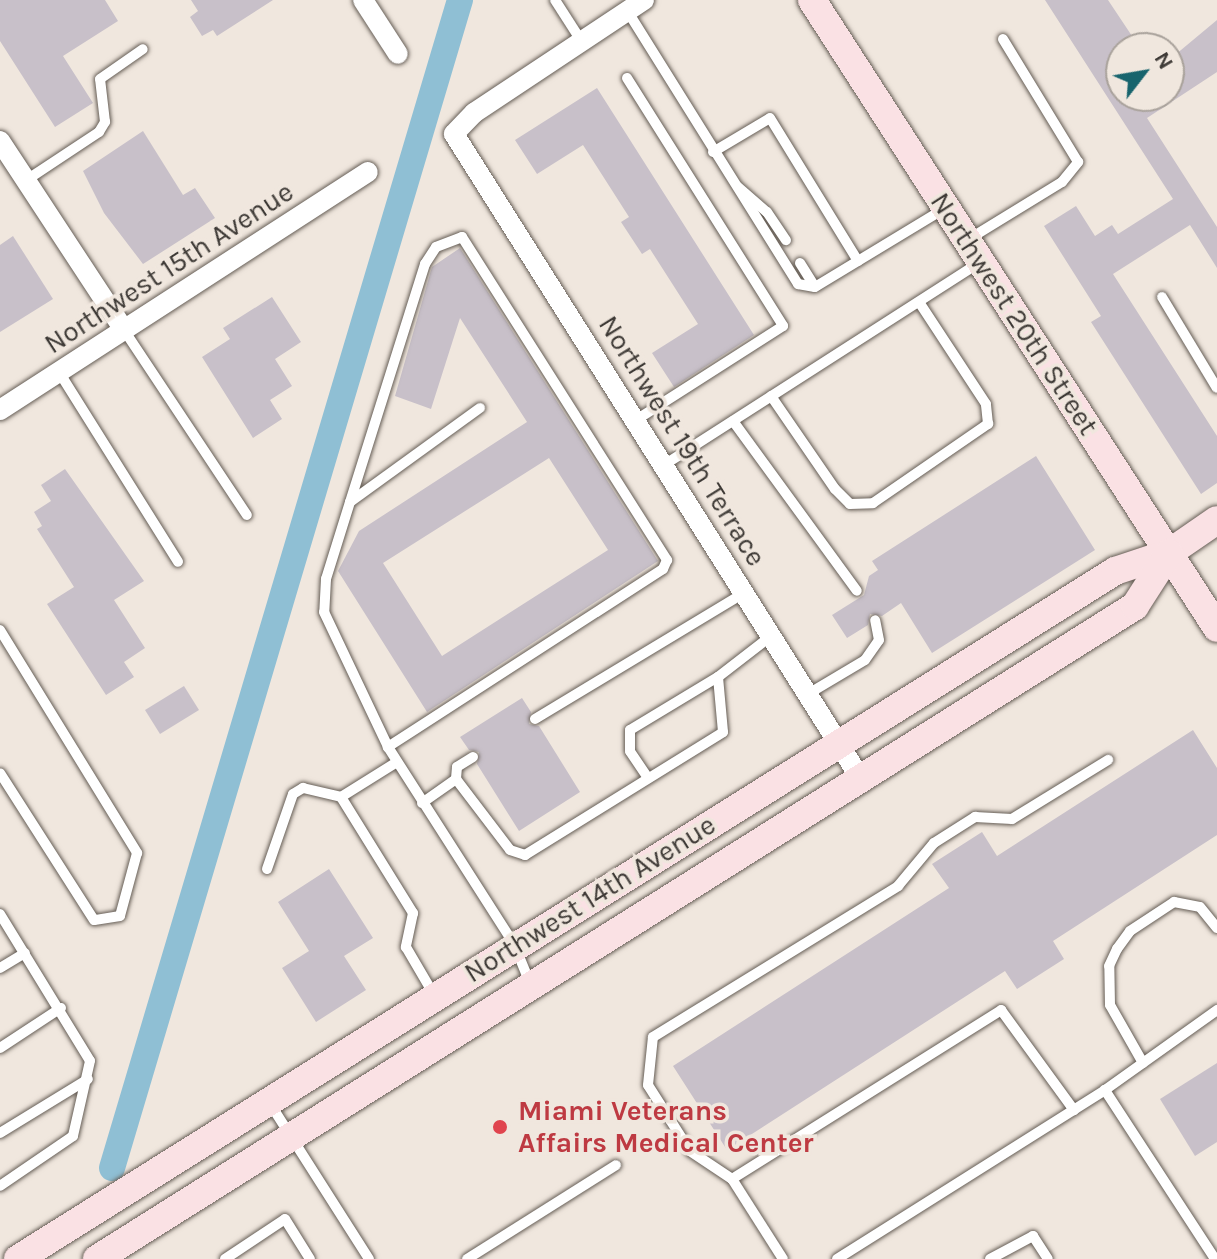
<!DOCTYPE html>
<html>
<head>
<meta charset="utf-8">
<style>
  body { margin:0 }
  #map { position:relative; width:1217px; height:1259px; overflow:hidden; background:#f0e7de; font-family:Karla,sans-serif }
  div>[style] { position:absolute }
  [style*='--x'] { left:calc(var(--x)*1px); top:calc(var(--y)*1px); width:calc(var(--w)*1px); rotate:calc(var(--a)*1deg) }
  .canal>* { height:26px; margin:-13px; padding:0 13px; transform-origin:13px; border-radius:13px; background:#8fbfd4 }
  .building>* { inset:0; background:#c8c0c9 }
  .roads { filter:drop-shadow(0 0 2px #655d55) drop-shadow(0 0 2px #655d55) }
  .lane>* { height:10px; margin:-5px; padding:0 5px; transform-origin:5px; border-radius:5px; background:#fff }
  .street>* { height:20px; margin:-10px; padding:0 10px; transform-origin:10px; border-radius:10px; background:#fff }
  .secondary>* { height:28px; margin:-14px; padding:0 14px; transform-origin:14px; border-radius:14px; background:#fae1e4 }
  .dots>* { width:22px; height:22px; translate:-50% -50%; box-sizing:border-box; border:4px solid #f0e7de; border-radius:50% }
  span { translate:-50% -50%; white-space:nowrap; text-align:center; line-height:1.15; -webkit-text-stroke:7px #f0e7de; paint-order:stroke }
  .street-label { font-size:28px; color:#3e3a36 }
  .health-label { font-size:28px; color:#be3a42; font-weight:700 }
  .left { translate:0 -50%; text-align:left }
  .north { position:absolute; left:1105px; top:32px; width:80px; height:80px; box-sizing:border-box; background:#f0e7de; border:2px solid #a9a29b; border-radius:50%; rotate:59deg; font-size:22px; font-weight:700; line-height:32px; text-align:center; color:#3e3a36 }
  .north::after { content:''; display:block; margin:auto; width:28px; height:36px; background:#17646d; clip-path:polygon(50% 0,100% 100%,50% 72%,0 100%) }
</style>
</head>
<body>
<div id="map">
  <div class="canal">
    <i style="--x:112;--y:1168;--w:1219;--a:-73.41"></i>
  </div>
  <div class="building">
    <i style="clip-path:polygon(0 0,105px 0,118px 21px,63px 56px,93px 103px,55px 127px,0 41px)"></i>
    <i style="clip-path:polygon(191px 0,273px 0,217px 36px,213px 30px,202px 36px,190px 17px,198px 11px)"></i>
    <i style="clip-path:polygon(1045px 0,1108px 0,1140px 48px,1121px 48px,1121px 96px,1169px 96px,1169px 60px,1217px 20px,1217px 72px,1147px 118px,1217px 227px,1217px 268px,1190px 225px,1113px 274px,1217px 436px,1217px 483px,1201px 494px,1091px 322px,1101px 316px,1044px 226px,1076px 206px,1095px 236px,1112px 225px,1118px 234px,1173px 199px)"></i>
    <i style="clip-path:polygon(597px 88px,754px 335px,674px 387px,652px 353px,698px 324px,650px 249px,642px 254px,621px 222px,629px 217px,583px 145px,537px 174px,515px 140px)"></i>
    <i style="clip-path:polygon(143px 131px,183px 195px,195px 188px,215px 218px,143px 264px,104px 213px,83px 171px)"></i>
    <i style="clip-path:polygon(13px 236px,53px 299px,0 332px,0 245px)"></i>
    <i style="clip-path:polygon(evenodd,460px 248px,658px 561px,427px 712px,338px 571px,359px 531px,527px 422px,460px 318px,431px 409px,395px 396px,432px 267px,460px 248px,549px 458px,608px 550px,442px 656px,383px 563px,549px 458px)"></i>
    <i style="clip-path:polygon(272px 297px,301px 342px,275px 359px,292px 386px,270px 400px,282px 419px,253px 438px,202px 357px,230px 339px,223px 328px)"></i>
    <i style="clip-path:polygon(1036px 456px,1095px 550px,932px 653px,901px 603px,882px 616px,870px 614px,868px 625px,847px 638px,832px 615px,864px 595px,869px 576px,878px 570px,872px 561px)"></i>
    <i style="clip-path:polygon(65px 469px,144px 581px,114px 600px,145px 648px,124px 662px,134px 677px,106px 695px,47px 604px,74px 587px,37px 529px,42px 526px,34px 512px,51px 501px,41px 485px)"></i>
    <i style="clip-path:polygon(184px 686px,199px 710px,160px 734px,145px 710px)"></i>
    <i style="clip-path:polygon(522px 698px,531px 712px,529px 724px,539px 726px,580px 792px,519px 831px,477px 764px,479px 752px,469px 750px,460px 737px)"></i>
    <i style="clip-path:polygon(1193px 730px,1217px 768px,1217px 835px,1053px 941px,1064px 959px,1017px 989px,1005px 971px,727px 1150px,673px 1066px,949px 888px,932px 864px,982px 832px,997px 856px)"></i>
    <i style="clip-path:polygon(329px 869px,373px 938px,344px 956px,366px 990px,316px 1022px,282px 968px,309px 951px,278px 902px)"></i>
    <i style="clip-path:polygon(1217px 1063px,1217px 1142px,1195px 1156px,1160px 1099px)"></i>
  </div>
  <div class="roads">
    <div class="lane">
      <i style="--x:555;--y:0;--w:50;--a:57.3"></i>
      <i style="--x:628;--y:12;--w:321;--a:58"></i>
      <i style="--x:798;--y:284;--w:17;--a:10"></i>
      <i style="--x:815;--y:287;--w:151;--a:-31.2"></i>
      <i style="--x:627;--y:78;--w:293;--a:57.8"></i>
      <i style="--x:783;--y:326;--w:174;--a:147.4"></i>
      <i style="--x:713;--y:152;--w:66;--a:-30.8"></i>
      <i style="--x:770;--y:118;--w:168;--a:58.4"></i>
      <i style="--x:25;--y:181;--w:89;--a:-33.5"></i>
      <i style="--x:99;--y:132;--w:12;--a:-59"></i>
      <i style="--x:105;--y:122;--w:43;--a:-96.6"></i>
      <i style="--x:100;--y:79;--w:52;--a:-34.9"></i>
      <i style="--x:738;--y:187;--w:38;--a:41"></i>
      <i style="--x:767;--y:212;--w:34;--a:56"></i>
      <i style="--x:969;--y:239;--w:109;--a:-31.5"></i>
      <i style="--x:1062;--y:182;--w:26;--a:-51"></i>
      <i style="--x:1078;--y:162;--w:144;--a:-121.4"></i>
      <i style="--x:800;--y:263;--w:28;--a:58"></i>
      <i style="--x:1162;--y:297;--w:106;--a:58.9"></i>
      <i style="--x:124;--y:330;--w:222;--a:56.4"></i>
      <i style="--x:59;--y:372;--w:224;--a:57.9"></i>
      <i style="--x:771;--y:396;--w:113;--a:55.5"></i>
      <i style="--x:835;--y:489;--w:21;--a:45"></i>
      <i style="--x:850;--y:504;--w:23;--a:-2"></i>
      <i style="--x:873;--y:503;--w:140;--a:-34.5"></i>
      <i style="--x:988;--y:424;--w:20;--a:-96"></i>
      <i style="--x:986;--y:404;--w:122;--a:-123.3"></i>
      <i style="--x:480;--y:408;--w:160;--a:144.1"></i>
      <i style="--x:350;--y:502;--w:81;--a:107.3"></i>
      <i style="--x:326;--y:579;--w:33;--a:93"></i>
      <i style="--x:324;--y:612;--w:149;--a:64.6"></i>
      <i style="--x:388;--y:747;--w:234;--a:57.4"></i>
      <i style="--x:514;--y:944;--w:42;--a:67.7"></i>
      <i style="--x:733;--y:421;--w:210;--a:53.9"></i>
      <i style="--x:664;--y:465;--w:374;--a:-32.7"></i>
      <i style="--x:350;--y:502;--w:250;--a:-72.5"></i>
      <i style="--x:425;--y:264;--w:20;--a:-57"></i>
      <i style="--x:436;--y:247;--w:28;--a:-21"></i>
      <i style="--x:462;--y:237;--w:383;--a:57.6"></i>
      <i style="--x:667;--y:560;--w:10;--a:114"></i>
      <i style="--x:663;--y:569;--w:328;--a:147.1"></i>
      <i style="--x:0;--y:630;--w:262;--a:58.4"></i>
      <i style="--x:137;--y:853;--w:65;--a:105.1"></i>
      <i style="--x:120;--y:916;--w:26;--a:171"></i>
      <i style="--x:94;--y:920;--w:174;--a:-122.6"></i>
      <i style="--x:808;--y:694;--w:66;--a:-30.8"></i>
      <i style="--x:865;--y:660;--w:24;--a:-55"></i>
      <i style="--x:879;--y:640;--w:20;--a:-101"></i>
      <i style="--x:535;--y:719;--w:244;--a:-31.1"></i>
      <i style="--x:473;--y:757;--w:19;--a:148"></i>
      <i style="--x:457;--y:767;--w:12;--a:95"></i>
      <i style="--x:456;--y:779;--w:89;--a:52.7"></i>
      <i style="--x:510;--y:850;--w:16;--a:18"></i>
      <i style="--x:525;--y:855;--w:233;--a:-31.8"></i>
      <i style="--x:723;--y:732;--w:55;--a:-95.2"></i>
      <i style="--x:718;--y:677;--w:67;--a:-37.7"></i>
      <i style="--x:648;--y:778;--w:32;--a:-124"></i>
      <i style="--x:630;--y:751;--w:21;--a:-90"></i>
      <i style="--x:630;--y:730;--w:103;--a:-31.1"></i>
      <i style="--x:341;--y:797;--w:137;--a:58.2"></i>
      <i style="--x:413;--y:913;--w:35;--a:102"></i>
      <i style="--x:406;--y:947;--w:56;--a:59.7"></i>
      <i style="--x:422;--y:803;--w:42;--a:-35.2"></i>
      <i style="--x:267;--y:869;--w:79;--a:-70.9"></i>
      <i style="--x:293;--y:794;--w:12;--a:-31"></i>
      <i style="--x:303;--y:788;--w:39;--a:13"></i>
      <i style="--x:341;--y:797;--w:66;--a:-32"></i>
      <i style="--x:0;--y:914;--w:172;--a:58.5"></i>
      <i style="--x:90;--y:1061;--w:77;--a:102.8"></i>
      <i style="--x:73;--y:1136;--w:88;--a:145.6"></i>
      <i style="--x:0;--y:968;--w:29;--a:-31"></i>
      <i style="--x:0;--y:1048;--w:73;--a:-33.3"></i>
      <i style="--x:1143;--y:1063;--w:67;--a:-119.6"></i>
      <i style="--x:1110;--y:1005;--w:39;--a:-91"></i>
      <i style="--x:1109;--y:966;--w:19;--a:-65"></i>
      <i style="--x:1117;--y:949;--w:22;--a:-54"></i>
      <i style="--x:1130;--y:931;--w:53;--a:-33.4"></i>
      <i style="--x:1174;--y:902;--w:26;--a:11"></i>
      <i style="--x:1200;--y:907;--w:27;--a:51"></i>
      <i style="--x:269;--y:1102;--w:186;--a:57.5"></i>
      <i style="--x:0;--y:1133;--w:103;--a:-31.5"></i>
      <i style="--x:732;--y:1179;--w:50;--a:-146.3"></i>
      <i style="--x:690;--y:1151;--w:78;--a:-122.5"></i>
      <i style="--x:648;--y:1085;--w:48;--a:-84.1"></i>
      <i style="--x:653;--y:1037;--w:288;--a:-31.6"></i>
      <i style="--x:898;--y:886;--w:56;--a:-50.1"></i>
      <i style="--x:934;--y:843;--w:49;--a:-32.4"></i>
      <i style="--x:975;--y:817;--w:37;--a:3"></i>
      <i style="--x:1012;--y:819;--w:113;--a:-31.6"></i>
      <i style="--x:225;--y:1259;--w:72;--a:-33.7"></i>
      <i style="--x:285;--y:1219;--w:47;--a:58"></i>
      <i style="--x:467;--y:1259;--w:176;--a:-32.2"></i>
      <i style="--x:783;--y:1259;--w:95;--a:-122.5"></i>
      <i style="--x:732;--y:1179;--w:318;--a:-32.1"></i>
      <i style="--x:1001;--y:1010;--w:124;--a:53.9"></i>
      <i style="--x:837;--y:1259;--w:317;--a:-32.2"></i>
      <i style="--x:990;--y:1259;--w:49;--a:-28.1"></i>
      <i style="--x:1033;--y:1236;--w:27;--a:57"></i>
      <i style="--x:1215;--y:1259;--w:202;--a:-123.1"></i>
      <i style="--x:1105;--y:1090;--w:138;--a:-35.5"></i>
    </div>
    <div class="street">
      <i style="--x:363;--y:0;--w:64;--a:57.1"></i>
      <i style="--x:644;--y:0;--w:204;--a:146.4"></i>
      <i style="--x:474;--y:113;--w:29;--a:134"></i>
      <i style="--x:454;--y:134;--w:763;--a:57.75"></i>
      <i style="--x:0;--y:141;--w:226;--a:56.7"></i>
      <i style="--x:0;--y:410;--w:438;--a:-32.9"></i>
    </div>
    <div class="secondary">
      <i style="--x:812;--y:0;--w:747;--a:57.18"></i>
      <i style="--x:18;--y:1259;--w:1295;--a:-32.09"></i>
      <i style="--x:1115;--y:571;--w:57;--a:-18.4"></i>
      <i style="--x:1169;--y:553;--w:58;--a:-34.5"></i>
      <i style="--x:97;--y:1259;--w:1226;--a:-32.17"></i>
      <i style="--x:1135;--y:606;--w:63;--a:-57.3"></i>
    </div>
  </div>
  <div class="dots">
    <i style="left:500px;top:1127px;background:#e0444e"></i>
  </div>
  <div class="street-label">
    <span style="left:169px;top:268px;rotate:-33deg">Northwest 15th Avenue</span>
    <span style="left:1014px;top:314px;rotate:57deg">Northwest 20th Street</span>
    <span style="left:682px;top:441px;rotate:58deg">Northwest 19th Terrace</span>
    <span style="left:590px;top:899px;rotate:-32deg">Northwest 14th Avenue</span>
  </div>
  <div class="health-label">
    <span class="left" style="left:518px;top:1127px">Miami Veterans<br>Affairs Medical Center</span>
  </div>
  <div class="north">N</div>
</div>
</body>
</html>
